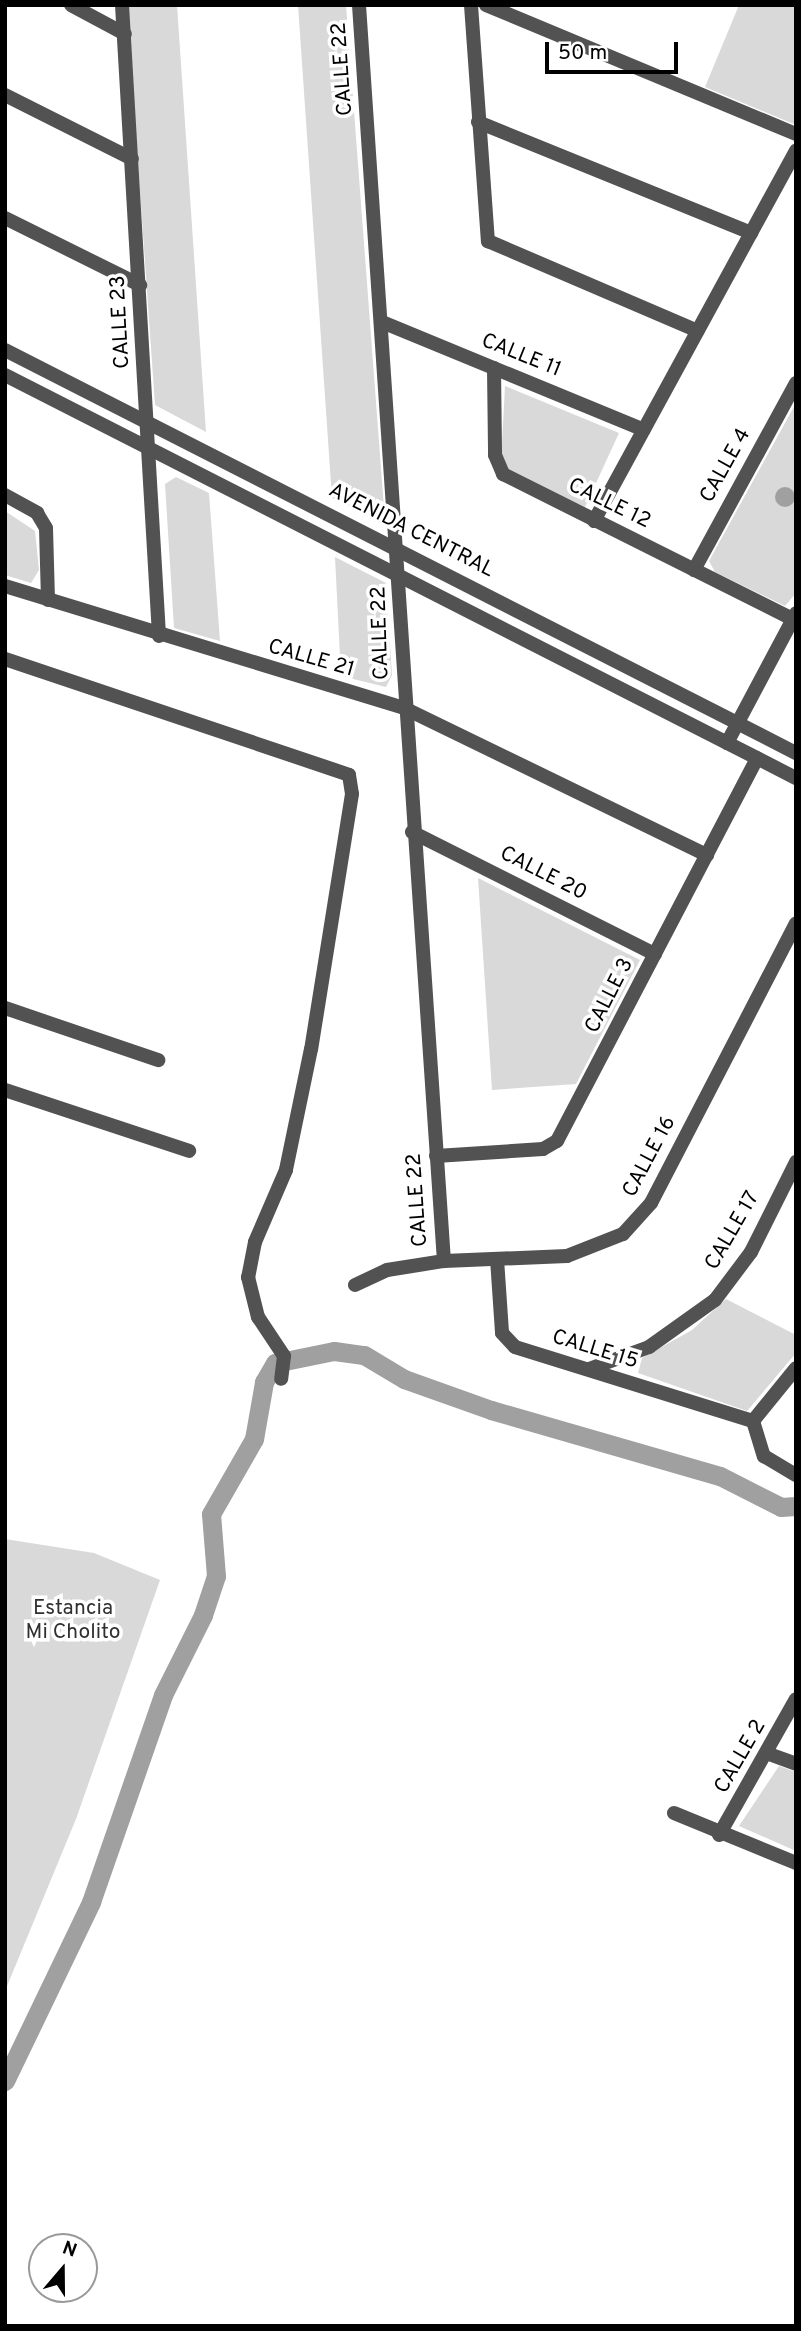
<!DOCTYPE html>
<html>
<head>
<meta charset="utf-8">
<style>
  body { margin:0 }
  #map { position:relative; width:801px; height:2331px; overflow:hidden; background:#fff; font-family:Overpass,sans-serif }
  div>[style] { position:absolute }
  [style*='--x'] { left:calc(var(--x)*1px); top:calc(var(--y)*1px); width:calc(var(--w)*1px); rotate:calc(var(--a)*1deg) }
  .green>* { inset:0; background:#d9d9d9 }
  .water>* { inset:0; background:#a0a0a0 }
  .round { border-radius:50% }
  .canal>* { height:19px; margin:-9.5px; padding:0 9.5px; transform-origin:9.5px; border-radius:9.5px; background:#a0a0a0 }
  .minor>* { height:14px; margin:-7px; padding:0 7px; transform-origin:7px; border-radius:7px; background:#525252 }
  span { translate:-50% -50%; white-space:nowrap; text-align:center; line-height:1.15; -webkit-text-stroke:7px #fff; paint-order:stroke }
  .street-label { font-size:21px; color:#000 }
  .park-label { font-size:21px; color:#303030 }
  .frame { position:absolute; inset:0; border:7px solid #000; pointer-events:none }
  .north { position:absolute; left:28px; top:2233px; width:70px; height:70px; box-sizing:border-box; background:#fff; border:2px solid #999; border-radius:50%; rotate:20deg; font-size:19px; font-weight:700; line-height:28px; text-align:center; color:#000 }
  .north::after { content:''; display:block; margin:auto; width:24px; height:32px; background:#000; clip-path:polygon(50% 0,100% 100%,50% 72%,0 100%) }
  .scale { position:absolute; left:545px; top:42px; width:133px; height:32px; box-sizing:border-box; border:4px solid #000; border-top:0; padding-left:9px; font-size:21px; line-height:24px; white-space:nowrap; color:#000; -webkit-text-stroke:5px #fff; paint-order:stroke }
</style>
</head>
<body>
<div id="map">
  <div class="green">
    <i style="clip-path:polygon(127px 5px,177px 5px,206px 432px,155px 405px)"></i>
    <i style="clip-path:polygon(298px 5px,346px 5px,384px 508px,375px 520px,332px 498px)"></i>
    <i style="clip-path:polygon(739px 5px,796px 5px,796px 125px,705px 87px)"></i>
    <i style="clip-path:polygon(505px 386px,619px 433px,585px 507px,509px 472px,501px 462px)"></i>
    <i style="clip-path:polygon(796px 403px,796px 593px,785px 606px,715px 572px,709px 561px)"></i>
    <i style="clip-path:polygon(176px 477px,209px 493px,220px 641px,174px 628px,165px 484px)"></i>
    <i style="clip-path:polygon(5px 511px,35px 531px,39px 570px,31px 583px,5px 575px)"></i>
    <i style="clip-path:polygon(335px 557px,386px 583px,392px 675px,386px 687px,341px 676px)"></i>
    <i style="clip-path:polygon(478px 878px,640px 960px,576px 1084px,492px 1090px)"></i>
    <i style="clip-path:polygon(726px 1299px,796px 1335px,796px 1353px,747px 1411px,638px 1373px,642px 1358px,692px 1330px)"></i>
    <i style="clip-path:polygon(5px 1539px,94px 1553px,160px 1580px,76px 1819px,5px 1991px)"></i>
    <i style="clip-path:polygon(779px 1766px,796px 1772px,796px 1851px,739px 1826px)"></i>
  </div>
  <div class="water">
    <i class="round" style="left:775px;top:487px;width:20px;height:20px"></i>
  </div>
  <div class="canal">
    <i style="--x:5;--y:2081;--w:199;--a:-64.3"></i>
    <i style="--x:91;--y:1902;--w:219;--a:-70.8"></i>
    <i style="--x:163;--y:1695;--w:89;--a:-63.4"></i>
    <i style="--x:203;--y:1615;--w:41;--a:-71.6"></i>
    <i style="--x:216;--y:1576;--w:62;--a:-94.6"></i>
    <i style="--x:211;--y:1514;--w:86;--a:-60.2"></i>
    <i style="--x:254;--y:1439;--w:58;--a:-80"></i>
    <i style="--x:264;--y:1382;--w:22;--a:-60"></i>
    <i style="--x:275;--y:1363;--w:60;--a:-11.5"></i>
    <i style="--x:334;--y:1351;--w:30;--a:8"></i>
    <i style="--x:364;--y:1355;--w:47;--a:31"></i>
    <i style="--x:404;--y:1379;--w:92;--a:19.6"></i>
    <i style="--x:491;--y:1410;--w:238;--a:16.1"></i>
    <i style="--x:720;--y:1476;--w:68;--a:26.9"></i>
    <i style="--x:781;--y:1507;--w:15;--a:-4"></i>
  </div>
  <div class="minor">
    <i style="--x:71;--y:5;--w:61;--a:28.2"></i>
    <i style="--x:122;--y:5;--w:632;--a:86.64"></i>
    <i style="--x:359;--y:5;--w:1259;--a:86.13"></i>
    <i style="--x:471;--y:5;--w:237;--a:85.9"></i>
    <i style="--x:488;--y:241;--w:228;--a:23.2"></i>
    <i style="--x:486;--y:5;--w:336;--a:22.6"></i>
    <i style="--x:5;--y:95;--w:142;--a:26.7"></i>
    <i style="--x:478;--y:122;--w:295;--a:22.1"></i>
    <i style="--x:5;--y:218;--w:151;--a:26.4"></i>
    <i style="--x:382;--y:322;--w:283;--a:22.4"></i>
    <i style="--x:5;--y:350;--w:888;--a:27"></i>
    <i style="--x:494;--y:368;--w:87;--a:89.3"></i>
    <i style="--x:495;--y:455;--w:21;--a:67"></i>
    <i style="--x:503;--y:474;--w:323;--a:26.6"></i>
    <i style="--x:5;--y:375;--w:888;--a:27"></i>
    <i style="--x:5;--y:495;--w:37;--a:29"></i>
    <i style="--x:37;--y:513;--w:17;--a:59"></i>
    <i style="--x:46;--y:528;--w:72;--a:88.4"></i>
    <i style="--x:594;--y:521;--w:422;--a:-61.4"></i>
    <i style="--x:694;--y:570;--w:213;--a:-61.4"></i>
    <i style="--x:5;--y:586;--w:417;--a:17"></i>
    <i style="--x:404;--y:708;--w:337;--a:25.9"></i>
    <i style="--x:5;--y:659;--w:363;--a:18.6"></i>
    <i style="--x:349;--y:775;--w:19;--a:81"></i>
    <i style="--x:352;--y:794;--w:258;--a:99.1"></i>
    <i style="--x:311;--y:1049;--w:124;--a:101.7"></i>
    <i style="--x:286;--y:1170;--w:78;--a:113.3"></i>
    <i style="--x:255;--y:1242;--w:36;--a:101"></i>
    <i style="--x:248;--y:1277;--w:41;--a:76"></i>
    <i style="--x:258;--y:1317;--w:47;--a:56.3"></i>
    <i style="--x:284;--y:1356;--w:23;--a:97"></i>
    <i style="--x:727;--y:743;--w:147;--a:-62"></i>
    <i style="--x:412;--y:832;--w:272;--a:26.7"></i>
    <i style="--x:5;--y:1008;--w:162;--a:18.8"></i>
    <i style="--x:5;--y:1090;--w:194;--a:18.3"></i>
    <i style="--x:436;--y:1156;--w:107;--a:-3.7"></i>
    <i style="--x:543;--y:1149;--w:16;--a:-30"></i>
    <i style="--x:557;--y:1141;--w:432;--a:-62.4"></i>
    <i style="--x:497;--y:1259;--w:74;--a:86.1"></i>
    <i style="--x:502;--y:1333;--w:19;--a:47"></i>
    <i style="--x:515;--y:1347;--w:249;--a:17.3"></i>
    <i style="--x:753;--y:1421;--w:68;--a:-50.9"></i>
    <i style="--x:355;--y:1285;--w:35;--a:-25"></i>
    <i style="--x:387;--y:1270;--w:58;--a:-9"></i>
    <i style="--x:444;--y:1261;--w:123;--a:-2.3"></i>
    <i style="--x:567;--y:1256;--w:60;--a:-21.4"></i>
    <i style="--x:623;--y:1234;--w:42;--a:-47.9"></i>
    <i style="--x:651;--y:1203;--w:315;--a:-62.6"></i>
    <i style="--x:589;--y:1369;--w:64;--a:-20.1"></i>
    <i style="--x:649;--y:1347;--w:81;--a:-35.5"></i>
    <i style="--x:715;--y:1300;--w:60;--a:-53.1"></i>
    <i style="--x:751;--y:1252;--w:101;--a:-63.4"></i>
    <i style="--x:753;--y:1421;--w:37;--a:73"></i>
    <i style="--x:764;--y:1456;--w:37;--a:31"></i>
    <i style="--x:769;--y:1754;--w:29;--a:20"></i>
    <i style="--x:674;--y:1813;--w:132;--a:22.3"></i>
    <i style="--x:719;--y:1835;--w:156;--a:-60.5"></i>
  </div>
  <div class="street-label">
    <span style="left:343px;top:69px;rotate:-94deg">CALLE 22</span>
    <span style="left:121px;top:322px;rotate:-93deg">CALLE 23</span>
    <span style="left:521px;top:356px;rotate:22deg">CALLE 11</span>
    <span style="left:726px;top:466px;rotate:-61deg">CALLE 4</span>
    <span style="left:609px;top:504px;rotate:26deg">CALLE 12</span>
    <span style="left:411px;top:531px;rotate:27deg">AVENIDA CENTRAL</span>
    <span style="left:381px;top:633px;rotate:-92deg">CALLE 22</span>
    <span style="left:311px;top:659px;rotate:16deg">CALLE 21</span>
    <span style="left:543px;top:874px;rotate:27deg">CALLE 20</span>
    <span style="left:610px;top:996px;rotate:-63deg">CALLE 3</span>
    <span style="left:650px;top:1157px;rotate:-62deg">CALLE 16</span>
    <span style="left:418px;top:1200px;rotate:-94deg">CALLE 22</span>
    <span style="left:733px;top:1231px;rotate:-60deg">CALLE 17</span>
    <span style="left:595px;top:1350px;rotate:17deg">CALLE 15</span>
    <span style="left:741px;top:1757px;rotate:-60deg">CALLE 2</span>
  </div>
  <div class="park-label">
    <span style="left:73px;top:1621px">Estancia<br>Mi Cholito</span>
  </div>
  <div class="frame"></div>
  <div class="north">N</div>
  <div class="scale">50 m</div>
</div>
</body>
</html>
